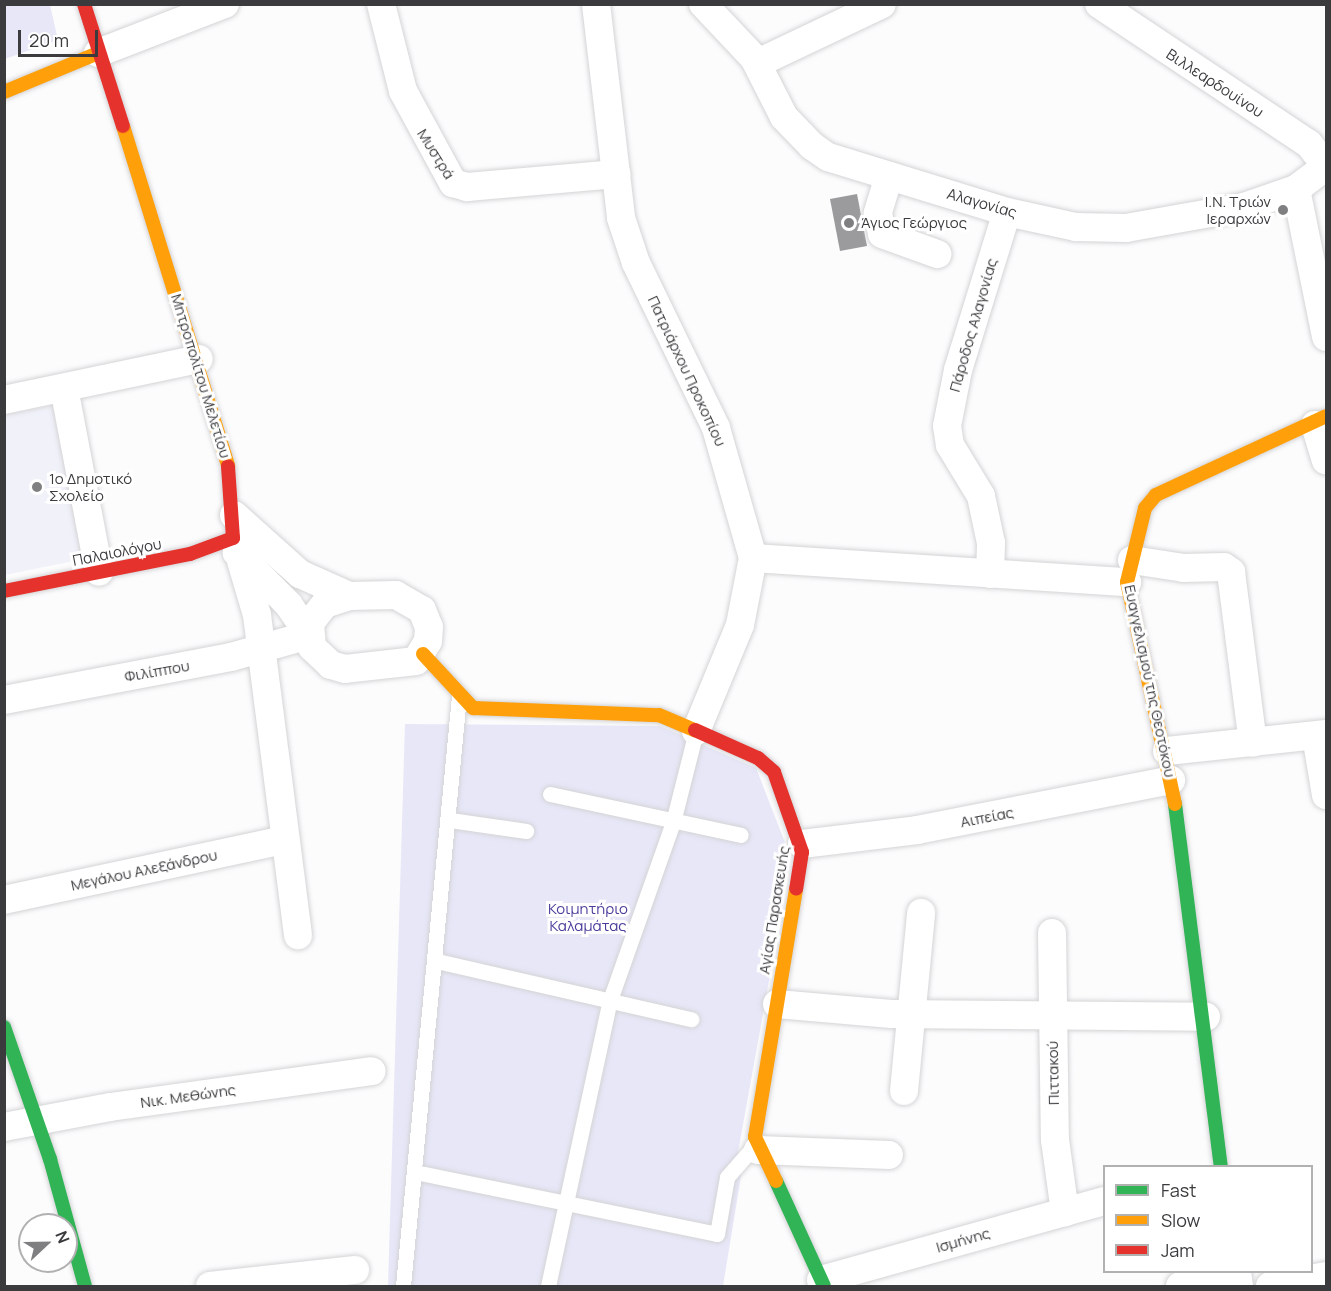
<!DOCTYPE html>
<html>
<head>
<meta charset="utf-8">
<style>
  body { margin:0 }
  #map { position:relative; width:1331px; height:1291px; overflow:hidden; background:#fcfcfd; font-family:Manrope,sans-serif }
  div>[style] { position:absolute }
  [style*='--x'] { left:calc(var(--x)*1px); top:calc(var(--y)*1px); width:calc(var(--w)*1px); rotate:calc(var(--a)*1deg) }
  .built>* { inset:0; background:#f1f1fa }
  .green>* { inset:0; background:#e7e7f8 }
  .building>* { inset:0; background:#9b9b9d }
  .roads { filter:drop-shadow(0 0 2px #d4d4d6) drop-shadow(0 0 2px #d4d4d6) }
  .lane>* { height:15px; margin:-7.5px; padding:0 7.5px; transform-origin:7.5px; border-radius:7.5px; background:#fff }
  .street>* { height:28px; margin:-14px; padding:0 14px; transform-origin:14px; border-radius:14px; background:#fff }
  .fast>* { height:14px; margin:-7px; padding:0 7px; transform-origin:7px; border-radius:7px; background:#30b455 }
  .slow>* { height:14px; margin:-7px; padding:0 7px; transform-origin:7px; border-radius:7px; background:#ff9f0a }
  .jam>* { height:14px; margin:-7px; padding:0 7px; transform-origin:7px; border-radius:7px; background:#e5322d }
  .dots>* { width:16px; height:16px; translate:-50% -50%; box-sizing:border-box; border:3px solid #fff; border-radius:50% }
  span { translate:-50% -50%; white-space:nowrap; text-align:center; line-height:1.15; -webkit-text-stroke:6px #fff; paint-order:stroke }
  .street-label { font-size:15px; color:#3b3b3e }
  .poi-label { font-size:15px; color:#3b3b3e }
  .right { translate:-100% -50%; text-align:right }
  .left { translate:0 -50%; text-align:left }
  .park-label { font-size:15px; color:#4b3c9b }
  .frame { position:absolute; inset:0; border:6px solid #3b3b3e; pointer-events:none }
  .legend { position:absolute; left:1103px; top:1165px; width:210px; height:108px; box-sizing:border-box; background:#fff; border:2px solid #b1b1b2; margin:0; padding:8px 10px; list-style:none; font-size:18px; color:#3b3b3e }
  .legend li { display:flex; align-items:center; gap:12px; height:30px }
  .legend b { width:30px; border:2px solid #b1b1b2 }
  .north { position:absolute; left:18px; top:1213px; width:60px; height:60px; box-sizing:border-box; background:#fff; border:2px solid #b1b1b2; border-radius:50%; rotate:68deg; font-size:16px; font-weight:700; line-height:24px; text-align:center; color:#3b3b3e }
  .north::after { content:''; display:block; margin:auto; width:21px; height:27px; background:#7f7f81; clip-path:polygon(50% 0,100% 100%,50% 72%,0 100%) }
  .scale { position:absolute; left:18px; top:30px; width:80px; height:27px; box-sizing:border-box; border:3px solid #3b3b3e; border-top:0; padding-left:8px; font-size:18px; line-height:21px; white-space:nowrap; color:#3b3b3e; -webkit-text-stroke:4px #fff; paint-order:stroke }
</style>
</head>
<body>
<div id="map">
  <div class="built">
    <i style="clip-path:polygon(54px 405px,83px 559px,5px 575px,5px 415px)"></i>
  </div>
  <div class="green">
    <i style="clip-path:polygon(4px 5px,50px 5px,58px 40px,5px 59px)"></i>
    <i style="clip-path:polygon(405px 724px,660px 726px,756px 768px,791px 858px,737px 1158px,742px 1170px,723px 1286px,388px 1286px)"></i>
  </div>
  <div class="building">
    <i style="clip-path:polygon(857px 194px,867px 246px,840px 251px,830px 199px)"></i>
  </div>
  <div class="roads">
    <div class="lane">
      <i style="--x:550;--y:794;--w:195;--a:12.1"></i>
      <i style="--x:450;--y:820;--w:77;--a:8.2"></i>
      <i style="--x:437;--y:961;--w:261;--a:12.9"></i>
      <i style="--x:415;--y:1172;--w:308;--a:11.6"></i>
      <i style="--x:717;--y:1234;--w:58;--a:-80"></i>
      <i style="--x:727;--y:1177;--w:44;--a:-48.7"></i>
      <i style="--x:403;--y:1286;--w:593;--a:-84.58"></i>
      <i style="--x:548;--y:1286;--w:293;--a:-77.8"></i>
      <i style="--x:610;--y:1000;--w:189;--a:-70.5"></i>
      <i style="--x:673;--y:822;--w:94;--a:-75.8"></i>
    </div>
    <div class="street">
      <i style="--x:381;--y:4;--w:90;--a:75.8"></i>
      <i style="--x:403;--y:91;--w:105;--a:61.5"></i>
      <i style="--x:453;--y:183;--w:15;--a:16"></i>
      <i style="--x:467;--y:187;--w:150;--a:-5"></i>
      <i style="--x:596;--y:4;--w:215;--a:83.3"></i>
      <i style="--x:621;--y:218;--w:47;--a:71.6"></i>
      <i style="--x:636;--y:263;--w:183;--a:64.1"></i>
      <i style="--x:716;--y:428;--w:135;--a:74.1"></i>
      <i style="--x:753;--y:558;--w:68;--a:101"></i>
      <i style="--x:740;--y:625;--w:115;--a:112.5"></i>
      <i style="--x:703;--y:4;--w:74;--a:46.6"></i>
      <i style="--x:754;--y:58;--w:66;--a:63"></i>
      <i style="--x:784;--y:117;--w:40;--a:46"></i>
      <i style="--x:812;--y:146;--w:19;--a:35"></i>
      <i style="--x:828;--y:157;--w:187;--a:17.1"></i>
      <i style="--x:1007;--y:212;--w:71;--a:12.3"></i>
      <i style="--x:1076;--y:227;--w:50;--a:1.1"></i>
      <i style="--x:1126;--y:228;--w:120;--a:-10.1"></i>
      <i style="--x:1244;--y:207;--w:55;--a:-19.1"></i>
      <i style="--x:1296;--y:189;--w:38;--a:-37"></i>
      <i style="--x:1099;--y:4;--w:252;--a:33.7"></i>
      <i style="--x:1309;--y:144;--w:28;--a:52"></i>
      <i style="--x:98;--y:53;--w:136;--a:-21.1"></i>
      <i style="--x:758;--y:63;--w:137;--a:-25.4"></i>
      <i style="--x:889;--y:176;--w:39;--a:107"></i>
      <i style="--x:878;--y:213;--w:21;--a:79"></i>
      <i style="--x:882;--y:234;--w:59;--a:20"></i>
      <i style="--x:1296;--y:189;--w:151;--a:78.5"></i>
      <i style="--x:64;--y:388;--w:187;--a:79.2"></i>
      <i style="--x:4;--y:400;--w:199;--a:-11.9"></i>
      <i style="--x:1315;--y:425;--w:37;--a:73"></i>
      <i style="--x:234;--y:515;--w:89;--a:41.8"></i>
      <i style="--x:300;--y:574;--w:54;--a:24.2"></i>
      <i style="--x:753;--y:558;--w:375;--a:3.7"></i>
      <i style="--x:1132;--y:560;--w:53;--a:8.7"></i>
      <i style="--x:1184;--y:568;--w:40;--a:-1.4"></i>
      <i style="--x:1224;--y:567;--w:9;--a:36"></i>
      <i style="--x:1231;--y:572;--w:172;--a:82.7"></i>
      <i style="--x:241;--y:561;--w:56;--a:73.5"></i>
      <i style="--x:257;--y:615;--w:323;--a:82.7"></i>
      <i style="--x:990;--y:574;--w:31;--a:-88"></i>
      <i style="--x:991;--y:543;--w:48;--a:-102"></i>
      <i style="--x:981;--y:496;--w:60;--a:-121.3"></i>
      <i style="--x:950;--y:445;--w:19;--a:-99"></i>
      <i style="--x:947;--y:426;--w:57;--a:-78.9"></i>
      <i style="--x:958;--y:370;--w:165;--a:-72.8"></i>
      <i style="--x:396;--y:595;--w:30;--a:30"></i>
      <i style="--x:422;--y:610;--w:18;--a:68"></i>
      <i style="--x:429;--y:627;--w:14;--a:94"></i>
      <i style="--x:428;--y:641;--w:23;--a:121"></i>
      <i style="--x:416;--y:661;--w:71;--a:173.6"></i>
      <i style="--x:345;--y:669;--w:15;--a:-164"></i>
      <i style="--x:331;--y:665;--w:26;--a:-137"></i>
      <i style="--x:312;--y:647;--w:24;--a:-95"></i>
      <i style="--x:310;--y:623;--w:24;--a:-52"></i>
      <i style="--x:325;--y:604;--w:25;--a:-18"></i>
      <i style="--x:349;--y:596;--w:47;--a:-1.2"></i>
      <i style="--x:4;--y:700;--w:231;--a:-10.7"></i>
      <i style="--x:231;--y:657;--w:81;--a:-15.8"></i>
      <i style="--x:309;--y:635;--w:36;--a:-124"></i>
      <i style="--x:289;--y:605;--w:74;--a:-135"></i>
      <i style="--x:1316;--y:736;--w:60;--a:80.4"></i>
      <i style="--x:1167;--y:751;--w:160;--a:-6.1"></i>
      <i style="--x:802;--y:844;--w:116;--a:-6.9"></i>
      <i style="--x:917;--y:830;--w:259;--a:-11.1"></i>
      <i style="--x:4;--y:900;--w:286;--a:-12.1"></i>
      <i style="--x:1052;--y:933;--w:207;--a:89.2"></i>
      <i style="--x:1055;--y:1140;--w:73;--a:82.1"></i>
      <i style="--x:777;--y:1004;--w:115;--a:5"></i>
      <i style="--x:892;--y:1014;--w:314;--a:0.5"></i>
      <i style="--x:904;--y:1091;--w:179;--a:-84.5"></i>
      <i style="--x:4;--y:1127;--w:108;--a:-10.7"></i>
      <i style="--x:110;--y:1107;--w:264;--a:-7.8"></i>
      <i style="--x:758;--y:1150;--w:131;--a:2.2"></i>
      <i style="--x:1237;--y:1272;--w:14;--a:82"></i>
      <i style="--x:821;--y:1280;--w:294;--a:-15.6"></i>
      <i style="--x:210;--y:1286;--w:146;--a:-6.3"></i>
      <i style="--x:1180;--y:1286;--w:44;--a:-18.4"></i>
      <i style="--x:1270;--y:1286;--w:57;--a:-10.1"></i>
    </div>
    <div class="fast">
      <i style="--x:1175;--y:804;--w:365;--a:82.8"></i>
      <i style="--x:4;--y:1027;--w:140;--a:70.8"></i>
      <i style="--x:50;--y:1159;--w:132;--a:74.6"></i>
      <i style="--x:776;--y:1181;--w:115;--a:65.4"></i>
    </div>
    <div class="slow">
      <i style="--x:4;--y:92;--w:102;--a:-22.5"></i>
      <i style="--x:123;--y:126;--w:356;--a:72.8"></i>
      <i style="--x:423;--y:654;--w:74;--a:47.2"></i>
      <i style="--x:473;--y:708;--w:186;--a:2.2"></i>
      <i style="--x:659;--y:715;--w:39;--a:23"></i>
      <i style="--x:1175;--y:804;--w:227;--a:-102.2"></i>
      <i style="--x:1127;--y:582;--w:76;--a:-76.3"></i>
      <i style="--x:1145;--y:508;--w:17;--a:-50"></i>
      <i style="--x:1156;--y:495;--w:187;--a:-24.9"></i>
      <i style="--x:776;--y:1181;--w:49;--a:-115.5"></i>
      <i style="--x:755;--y:1137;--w:251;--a:-80.6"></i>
    </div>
    <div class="jam">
      <i style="--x:84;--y:4;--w:128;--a:72.3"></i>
      <i style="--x:4;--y:591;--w:190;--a:-11.3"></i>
      <i style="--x:190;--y:554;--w:46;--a:-20.4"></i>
      <i style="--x:233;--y:538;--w:72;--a:-94"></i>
      <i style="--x:695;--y:730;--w:69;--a:24"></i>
      <i style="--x:758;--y:758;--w:21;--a:41"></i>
      <i style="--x:774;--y:772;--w:85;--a:70.7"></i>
      <i style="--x:802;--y:852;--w:37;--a:99"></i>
    </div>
  </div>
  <div class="dots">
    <i style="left:1283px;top:210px;background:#7f7f81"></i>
    <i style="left:849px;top:223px;background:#7f7f81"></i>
    <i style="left:37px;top:487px;background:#7f7f81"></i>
  </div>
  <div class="street-label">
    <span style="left:1215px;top:83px;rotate:33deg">Βιλλεαρδουίνου</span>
    <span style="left:436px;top:154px;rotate:58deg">Μυστρά</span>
    <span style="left:982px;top:203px;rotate:16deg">Αλαγονίας</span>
    <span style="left:973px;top:325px;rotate:-74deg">Πάροδος Αλαγονίας</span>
    <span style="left:687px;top:371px;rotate:65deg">Πατριάρχου Προκοπίου</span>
    <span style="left:201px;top:376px;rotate:73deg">Μητροπολίτου Μελετίου</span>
    <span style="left:117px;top:552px;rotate:-11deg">Παλαιολόγου</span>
    <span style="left:157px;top:671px;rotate:-10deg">Φιλίππου</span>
    <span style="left:1150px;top:681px;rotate:78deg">Ευαγγελισμού της Θεοτόκου</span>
    <span style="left:987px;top:817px;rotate:-11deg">Αιπείας</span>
    <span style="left:144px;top:870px;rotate:-12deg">Μεγάλου Αλεξάνδρου</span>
    <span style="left:774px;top:910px;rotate:-81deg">Αγίας Παρασκευής</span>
    <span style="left:1053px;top:1073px;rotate:-91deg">Πιττακού</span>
    <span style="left:188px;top:1096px;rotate:-8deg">Νικ. Μεθώνης</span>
    <span style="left:963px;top:1240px;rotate:-16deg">Ισμήνης</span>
  </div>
  <div class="poi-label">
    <span class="right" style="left:1271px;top:210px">Ι.Ν. Τριών<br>Ιεραρχών</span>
    <span class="left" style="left:861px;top:223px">Άγιος Γεώργιος</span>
    <span class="left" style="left:49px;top:487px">1o Δημοτικό<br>Σχολείο</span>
  </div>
  <div class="park-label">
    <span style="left:588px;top:917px">Κοιμητήριο<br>Καλαμάτας</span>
  </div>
  <div class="frame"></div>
  <ul class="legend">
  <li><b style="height:8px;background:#30b455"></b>Fast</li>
  <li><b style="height:8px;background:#ff9f0a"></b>Slow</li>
  <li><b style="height:8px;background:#e5322d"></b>Jam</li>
  </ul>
  <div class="north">N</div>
  <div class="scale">20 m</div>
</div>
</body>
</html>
